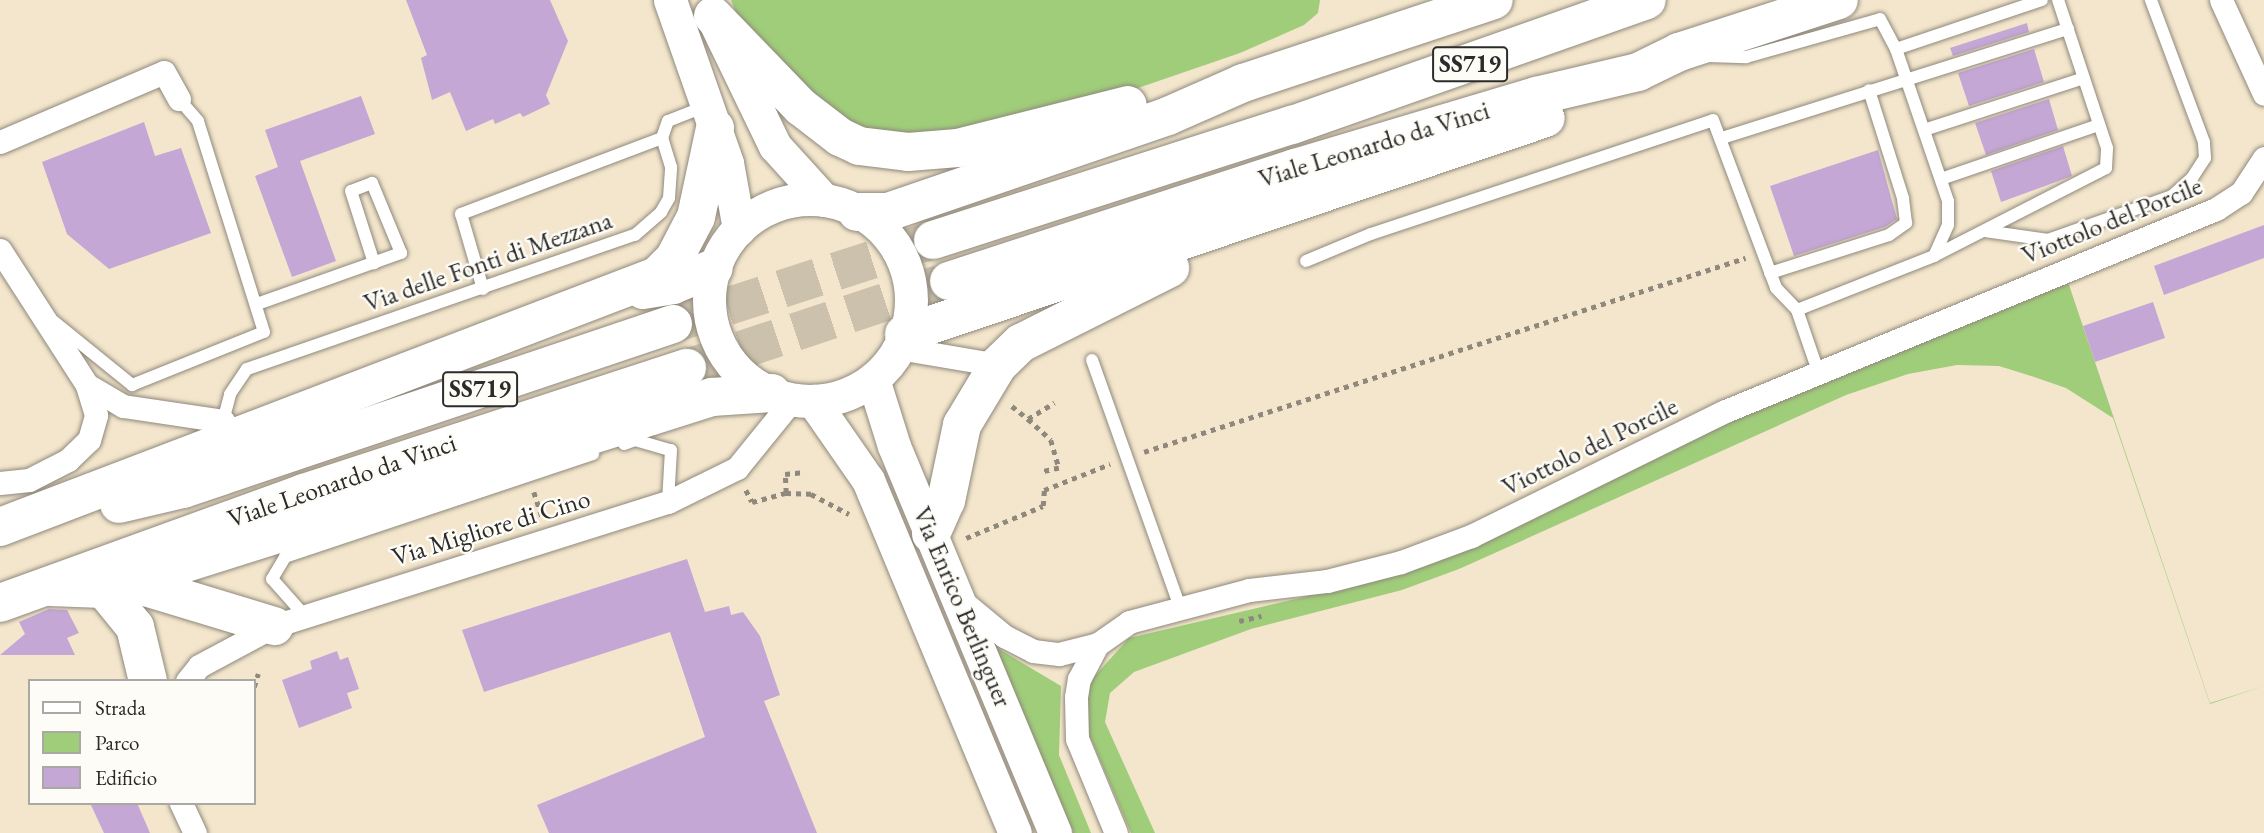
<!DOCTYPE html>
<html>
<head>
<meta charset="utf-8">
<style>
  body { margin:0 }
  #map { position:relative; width:2264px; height:833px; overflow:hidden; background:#f3e6cc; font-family:"EB Garamond",serif }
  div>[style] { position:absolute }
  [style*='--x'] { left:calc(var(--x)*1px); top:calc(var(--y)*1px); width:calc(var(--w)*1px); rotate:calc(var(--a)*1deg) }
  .green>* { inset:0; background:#a0cd7a }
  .building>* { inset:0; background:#c4a7d5 }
  .trunk-tunnel>* { height:38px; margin-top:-19px; transform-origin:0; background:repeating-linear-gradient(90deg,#cbc1ac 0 38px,transparent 0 57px) }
  .path>* { height:4.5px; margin-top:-2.25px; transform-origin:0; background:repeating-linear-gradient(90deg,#8f887c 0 5px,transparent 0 10px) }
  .roads { filter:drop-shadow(0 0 2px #8f887c) drop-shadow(0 0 2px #8f887c) }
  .service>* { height:12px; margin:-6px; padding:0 6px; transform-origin:6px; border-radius:6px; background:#fff }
  .minor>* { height:23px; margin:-11.5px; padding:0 11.5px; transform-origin:11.5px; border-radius:11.5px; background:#fff }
  .secondary>* { height:33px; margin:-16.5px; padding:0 16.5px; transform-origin:16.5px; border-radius:16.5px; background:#fff }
  .secondary>.ring { margin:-16.5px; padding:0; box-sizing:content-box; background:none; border:33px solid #fff; border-radius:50% }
  .trunk>* { height:38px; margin:-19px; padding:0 19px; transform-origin:19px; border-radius:19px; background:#fff }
  span { translate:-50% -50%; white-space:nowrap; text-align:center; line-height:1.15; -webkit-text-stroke:5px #fdfcf7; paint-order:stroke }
  .shield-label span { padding:2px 5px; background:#fdfcf7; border:2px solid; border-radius:5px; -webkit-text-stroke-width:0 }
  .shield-label { font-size:24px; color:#2b2b2b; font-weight:700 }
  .street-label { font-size:26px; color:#2b2b2b }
  .legend { position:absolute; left:28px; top:679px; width:228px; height:126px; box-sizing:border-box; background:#fdfcf7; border:2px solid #a9a8a5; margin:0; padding:9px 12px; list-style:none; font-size:21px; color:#2b2b2b }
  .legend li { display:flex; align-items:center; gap:14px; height:35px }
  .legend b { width:35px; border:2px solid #a9a8a5 }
</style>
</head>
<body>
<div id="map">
  <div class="green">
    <i style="clip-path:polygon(731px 0,1320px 0,1318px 13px,1304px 25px,1240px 53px,1138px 88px,925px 142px,858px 135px,746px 38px)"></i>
    <i style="clip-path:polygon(2067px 279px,2210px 703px,2264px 686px,2210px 704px,2113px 418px,2066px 388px,2031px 376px,1999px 366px,1957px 365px,1908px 374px,1846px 395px,1459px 569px,1402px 590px,1251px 629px,1134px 672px,1110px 693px,1105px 722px,1155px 833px,1131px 833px,1086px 727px,1087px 694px,1093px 678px,1129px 638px,1304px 597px,1468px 545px,1782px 396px)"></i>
    <i style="clip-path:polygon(999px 649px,1061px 686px,1059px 755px,1091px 833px,1073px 833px,995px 652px)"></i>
  </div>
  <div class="building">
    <i style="clip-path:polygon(406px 0,550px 0,568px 41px,546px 95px,550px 104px,523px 117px,520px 113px,495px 124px,493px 119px,466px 131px,450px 92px,432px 100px,421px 58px,427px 55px)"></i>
    <i style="clip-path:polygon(2027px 23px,2029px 32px,1953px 56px,1950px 48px)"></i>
    <i style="clip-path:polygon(2034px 49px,2044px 82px,1969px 106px,1958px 73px)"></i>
    <i style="clip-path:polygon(361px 96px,375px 134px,300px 161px,336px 261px,292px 277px,255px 176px,278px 167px,265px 130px)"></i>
    <i style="clip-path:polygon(2049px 99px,2058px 130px,1986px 155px,1975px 123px)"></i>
    <i style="clip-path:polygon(144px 122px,155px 156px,181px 148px,211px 233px,109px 269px,67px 234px,42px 162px)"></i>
    <i style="clip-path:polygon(2063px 146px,2072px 176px,2001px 202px,1991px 171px)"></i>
    <i style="clip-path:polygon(1878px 150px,1897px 219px,1885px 227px,1794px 256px,1770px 186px)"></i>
    <i style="clip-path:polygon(2264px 225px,2264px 258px,2164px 295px,2154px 266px)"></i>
    <i style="clip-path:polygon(2153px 302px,2165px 338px,2095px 362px,2083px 326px)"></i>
    <i style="clip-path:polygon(687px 559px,705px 612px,729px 606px,731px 615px,743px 612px,760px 636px,780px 695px,764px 701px,817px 833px,549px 833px,537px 805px,705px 737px,670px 632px,484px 692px,462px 630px)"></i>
    <i style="clip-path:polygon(49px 609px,67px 610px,79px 633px,67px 638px,75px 655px,0 655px,25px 634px,19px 622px)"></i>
    <i style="clip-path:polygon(337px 651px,340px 660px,348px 657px,359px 689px,347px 693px,352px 708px,299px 728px,282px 680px,312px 669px,310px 661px)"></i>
    <i style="clip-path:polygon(90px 803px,137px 803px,150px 833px,104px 833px)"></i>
  </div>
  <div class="trunk-tunnel">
    <i style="--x:673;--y:324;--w:273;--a:-17.9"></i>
    <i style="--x:687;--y:368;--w:276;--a:-18.4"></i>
  </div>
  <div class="path">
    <i style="--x:1012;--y:406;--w:21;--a:39"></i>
    <i style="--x:1028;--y:419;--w:31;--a:-32"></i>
    <i style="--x:1028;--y:419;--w:31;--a:42"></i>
    <i style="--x:1051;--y:440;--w:29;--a:74"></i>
    <i style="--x:1059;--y:468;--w:18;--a:167"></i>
    <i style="--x:1144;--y:452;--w:632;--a:-17.89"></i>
    <i style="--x:746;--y:490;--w:13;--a:63"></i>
    <i style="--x:752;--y:502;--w:35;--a:-15"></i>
    <i style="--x:786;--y:493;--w:25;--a:2"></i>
    <i style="--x:811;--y:494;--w:43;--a:27.8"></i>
    <i style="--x:534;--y:492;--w:26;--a:72"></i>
    <i style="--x:786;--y:493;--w:19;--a:-93"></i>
    <i style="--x:785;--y:474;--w:20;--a:-6"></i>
    <i style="--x:966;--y:538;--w:83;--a:-22.6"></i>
    <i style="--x:1043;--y:506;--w:16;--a:-86"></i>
    <i style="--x:1044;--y:490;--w:71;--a:-21.5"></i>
    <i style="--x:1239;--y:621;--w:23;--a:-13"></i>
    <i style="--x:254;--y:687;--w:14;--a:-73"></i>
  </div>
  <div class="roads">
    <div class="service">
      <i style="--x:1896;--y:49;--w:154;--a:-18.6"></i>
      <i style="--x:1708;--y:56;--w:38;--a:2"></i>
      <i style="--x:1746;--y:57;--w:139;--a:-15.8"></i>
      <i style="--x:1880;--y:19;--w:34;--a:62"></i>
      <i style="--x:1896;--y:49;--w:161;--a:71.1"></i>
      <i style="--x:1948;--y:201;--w:24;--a:90"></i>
      <i style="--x:1948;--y:225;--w:34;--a:114"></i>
      <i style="--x:1924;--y:130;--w:168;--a:-18"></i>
      <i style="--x:1722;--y:138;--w:363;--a:-17.5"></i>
      <i style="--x:1941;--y:179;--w:167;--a:-18.9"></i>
      <i style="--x:1985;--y:231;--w:64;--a:8.1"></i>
      <i style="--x:2048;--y:240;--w:132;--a:-19.5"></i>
      <i style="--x:2172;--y:196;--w:27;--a:-42"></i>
      <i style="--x:2192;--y:178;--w:24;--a:-57"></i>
      <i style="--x:2205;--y:158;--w:16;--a:-94"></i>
      <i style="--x:2204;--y:142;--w:152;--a:-110.5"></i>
      <i style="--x:1306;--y:261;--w:70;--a:-22.6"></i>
      <i style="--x:1371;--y:234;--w:360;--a:-18.4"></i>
      <i style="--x:1713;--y:120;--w:179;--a:69.4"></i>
      <i style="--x:1776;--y:288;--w:30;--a:46"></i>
      <i style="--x:1797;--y:310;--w:65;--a:71"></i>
      <i style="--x:1770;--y:273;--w:125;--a:-17.7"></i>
      <i style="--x:1889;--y:235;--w:21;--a:-35"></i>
      <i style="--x:1906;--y:223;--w:25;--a:-97"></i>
      <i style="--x:1903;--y:198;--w:113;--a:-107.5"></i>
      <i style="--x:483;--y:289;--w:78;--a:-106.3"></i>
      <i style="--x:461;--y:214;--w:215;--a:-20.7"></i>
      <i style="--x:257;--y:304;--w:153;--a:-19.5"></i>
      <i style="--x:401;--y:253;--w:76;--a:-112.5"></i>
      <i style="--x:372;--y:183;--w:22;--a:159"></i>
      <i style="--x:351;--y:191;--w:76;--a:72.3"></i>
      <i style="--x:1797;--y:310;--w:147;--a:-21.5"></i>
      <i style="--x:1934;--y:256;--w:193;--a:-27.1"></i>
      <i style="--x:2106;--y:168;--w:20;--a:-87"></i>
      <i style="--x:2107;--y:148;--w:156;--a:-108.3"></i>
      <i style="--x:53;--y:321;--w:102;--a:39"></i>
      <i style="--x:132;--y:385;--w:142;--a:-21.9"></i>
      <i style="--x:264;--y:332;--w:221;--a:-107.4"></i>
      <i style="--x:198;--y:121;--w:29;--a:-131"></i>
      <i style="--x:1092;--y:360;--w:262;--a:70.4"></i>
      <i style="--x:223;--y:421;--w:28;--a:-75"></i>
      <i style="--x:230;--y:394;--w:30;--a:-56"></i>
      <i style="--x:247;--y:369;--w:410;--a:-19.1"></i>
      <i style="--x:635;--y:235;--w:35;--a:-41"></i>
      <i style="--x:661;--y:212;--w:16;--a:-60"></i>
      <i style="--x:669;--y:198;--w:31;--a:-86"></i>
      <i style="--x:671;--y:167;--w:30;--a:-107"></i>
      <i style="--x:662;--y:138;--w:18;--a:-71"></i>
      <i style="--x:668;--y:121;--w:41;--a:-21.5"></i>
      <i style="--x:624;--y:444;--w:12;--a:-20"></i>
      <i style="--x:635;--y:440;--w:37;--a:16"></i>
      <i style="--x:671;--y:450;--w:52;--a:93.3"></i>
      <i style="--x:304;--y:615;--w:48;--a:-131.6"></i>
      <i style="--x:272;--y:579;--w:26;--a:-59"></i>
      <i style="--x:285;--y:557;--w:325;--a:-18.5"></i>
    </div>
    <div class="minor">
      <i style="--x:2221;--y:0;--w:103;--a:65.4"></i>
      <i style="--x:0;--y:142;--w:178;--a:-23.1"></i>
      <i style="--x:164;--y:72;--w:31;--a:61"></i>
      <i style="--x:0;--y:250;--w:161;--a:57.2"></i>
      <i style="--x:87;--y:385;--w:42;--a:30.3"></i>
      <i style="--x:123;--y:406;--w:101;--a:8.5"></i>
      <i style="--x:223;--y:421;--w:23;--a:52"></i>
      <i style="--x:899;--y:348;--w:100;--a:9.7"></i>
      <i style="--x:0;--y:483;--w:29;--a:-6"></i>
      <i style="--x:29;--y:480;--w:44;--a:-27.1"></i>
      <i style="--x:68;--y:460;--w:29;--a:-44"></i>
      <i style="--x:89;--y:440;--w:26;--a:-74"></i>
      <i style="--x:96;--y:415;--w:31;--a:-107"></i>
      <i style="--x:962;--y:601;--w:55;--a:39.8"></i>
      <i style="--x:1004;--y:636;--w:33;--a:27"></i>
      <i style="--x:1033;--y:651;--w:26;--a:7"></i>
      <i style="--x:1059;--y:654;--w:40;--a:-14.4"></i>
      <i style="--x:187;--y:681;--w:19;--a:-51"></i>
      <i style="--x:199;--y:666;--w:85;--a:-28.1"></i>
      <i style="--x:274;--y:626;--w:413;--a:-17.5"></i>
      <i style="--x:668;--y:502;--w:77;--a:-26.2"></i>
      <i style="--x:737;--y:468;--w:87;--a:-51"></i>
      <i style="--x:181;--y:803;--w:33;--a:65"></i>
      <i style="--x:1116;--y:833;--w:102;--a:-112.5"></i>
      <i style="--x:1077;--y:739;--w:42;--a:-91.4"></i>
      <i style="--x:1076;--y:697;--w:18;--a:-81"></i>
      <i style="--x:1079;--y:679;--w:40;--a:-62"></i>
      <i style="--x:1098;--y:644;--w:38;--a:-35"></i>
      <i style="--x:1129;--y:622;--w:124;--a:-14.9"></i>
      <i style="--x:1249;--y:590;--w:79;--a:-6.6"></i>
      <i style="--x:1327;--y:581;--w:76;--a:-14.4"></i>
      <i style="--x:1401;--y:562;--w:75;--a:-20.4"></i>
      <i style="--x:1471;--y:536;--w:281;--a:-26.2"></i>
      <i style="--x:1723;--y:412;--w:533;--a:-22.38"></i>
      <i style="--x:2216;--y:209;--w:30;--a:-33"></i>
      <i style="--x:2241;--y:193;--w:42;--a:-56.7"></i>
    </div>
    <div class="secondary">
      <i style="--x:670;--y:0;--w:173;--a:70.7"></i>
      <i style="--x:727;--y:163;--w:67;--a:79.7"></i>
      <i style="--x:715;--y:22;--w:138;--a:64.2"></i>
      <i style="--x:775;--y:146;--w:73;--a:47.8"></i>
      <i class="ring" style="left:709px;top:199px;width:169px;height:169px"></i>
      <i style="--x:873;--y:379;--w:70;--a:72.6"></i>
      <i style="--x:894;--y:446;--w:419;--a:67.4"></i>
      <i style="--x:813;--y:401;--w:96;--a:55.2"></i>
      <i style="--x:868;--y:480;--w:382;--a:67.4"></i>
    </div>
    <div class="trunk">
      <i style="--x:713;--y:16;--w:127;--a:46"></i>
      <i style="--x:801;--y:107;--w:49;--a:37.6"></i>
      <i style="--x:840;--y:137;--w:21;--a:25"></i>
      <i style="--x:859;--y:146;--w:49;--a:7"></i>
      <i style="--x:908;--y:152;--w:50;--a:-4.6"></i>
      <i style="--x:958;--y:148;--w:175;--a:-14.2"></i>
      <i style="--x:857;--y:212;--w:31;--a:0"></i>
      <i style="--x:888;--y:212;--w:296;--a:-18.9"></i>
      <i style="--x:1168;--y:116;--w:82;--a:-23.7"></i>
      <i style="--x:1243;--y:83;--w:264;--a:-18.3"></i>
      <i style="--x:933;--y:240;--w:377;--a:-17.8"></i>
      <i style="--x:1292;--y:125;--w:376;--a:-19.4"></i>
      <i style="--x:949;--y:281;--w:364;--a:-18.1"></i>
      <i style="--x:1295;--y:168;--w:252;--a:-16.6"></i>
      <i style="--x:1536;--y:96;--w:105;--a:-13.2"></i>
      <i style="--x:1638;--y:72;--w:46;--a:-26"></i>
      <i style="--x:1679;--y:52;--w:168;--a:-18"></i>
      <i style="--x:643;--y:290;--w:30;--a:-9"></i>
      <i style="--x:673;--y:285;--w:44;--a:-22.5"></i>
      <i style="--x:904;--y:334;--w:677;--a:-18.6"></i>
      <i style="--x:119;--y:504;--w:66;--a:-13.2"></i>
      <i style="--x:183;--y:489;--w:517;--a:-18.61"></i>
      <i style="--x:0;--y:527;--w:703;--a:-20.91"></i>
      <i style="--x:657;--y:276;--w:24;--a:-45"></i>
      <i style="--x:674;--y:259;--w:47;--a:-62.4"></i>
      <i style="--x:696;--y:217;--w:91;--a:-77.9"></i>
      <i style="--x:931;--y:534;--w:36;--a:-66"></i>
      <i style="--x:946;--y:501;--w:78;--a:-78.1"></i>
      <i style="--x:962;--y:425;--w:70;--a:-59"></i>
      <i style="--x:998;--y:365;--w:32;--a:-44"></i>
      <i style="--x:1021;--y:343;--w:167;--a:-26.7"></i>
      <i style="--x:129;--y:582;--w:152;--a:16.9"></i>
      <i style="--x:50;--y:587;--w:54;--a:2.1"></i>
      <i style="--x:104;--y:589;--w:638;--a:-17.53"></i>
      <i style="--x:712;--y:397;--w:60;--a:-3.8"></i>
      <i style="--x:104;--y:589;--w:49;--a:50.8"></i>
      <i style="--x:135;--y:627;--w:56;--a:76.5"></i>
      <i style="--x:0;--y:603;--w:323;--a:-19.9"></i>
      <i style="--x:304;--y:493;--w:403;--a:-18.1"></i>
    </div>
  </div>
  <div class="shield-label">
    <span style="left:1470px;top:64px">SS719</span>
    <span style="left:480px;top:389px">SS719</span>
  </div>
  <div class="street-label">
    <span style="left:1374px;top:145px;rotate:-17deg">Viale Leonardo da Vinci</span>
    <span style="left:2112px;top:221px;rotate:-22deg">Viottolo del Porcile</span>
    <span style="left:488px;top:262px;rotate:-19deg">Via delle Fonti di Mezzana</span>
    <span style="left:1590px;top:447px;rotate:-26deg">Viottolo del Porcile</span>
    <span style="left:342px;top:481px;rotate:-19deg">Viale Leonardo da Vinci</span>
    <span style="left:491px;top:528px;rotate:-17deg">Via Migliore di Cino</span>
    <span style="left:962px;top:607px;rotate:67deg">Via Enrico Berlinguer</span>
  </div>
  <ul class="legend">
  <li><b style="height:9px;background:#fff"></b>Strada</li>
  <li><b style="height:19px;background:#a0cd7a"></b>Parco</li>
  <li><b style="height:19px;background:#c4a7d5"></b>Edificio</li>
  </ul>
</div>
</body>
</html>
